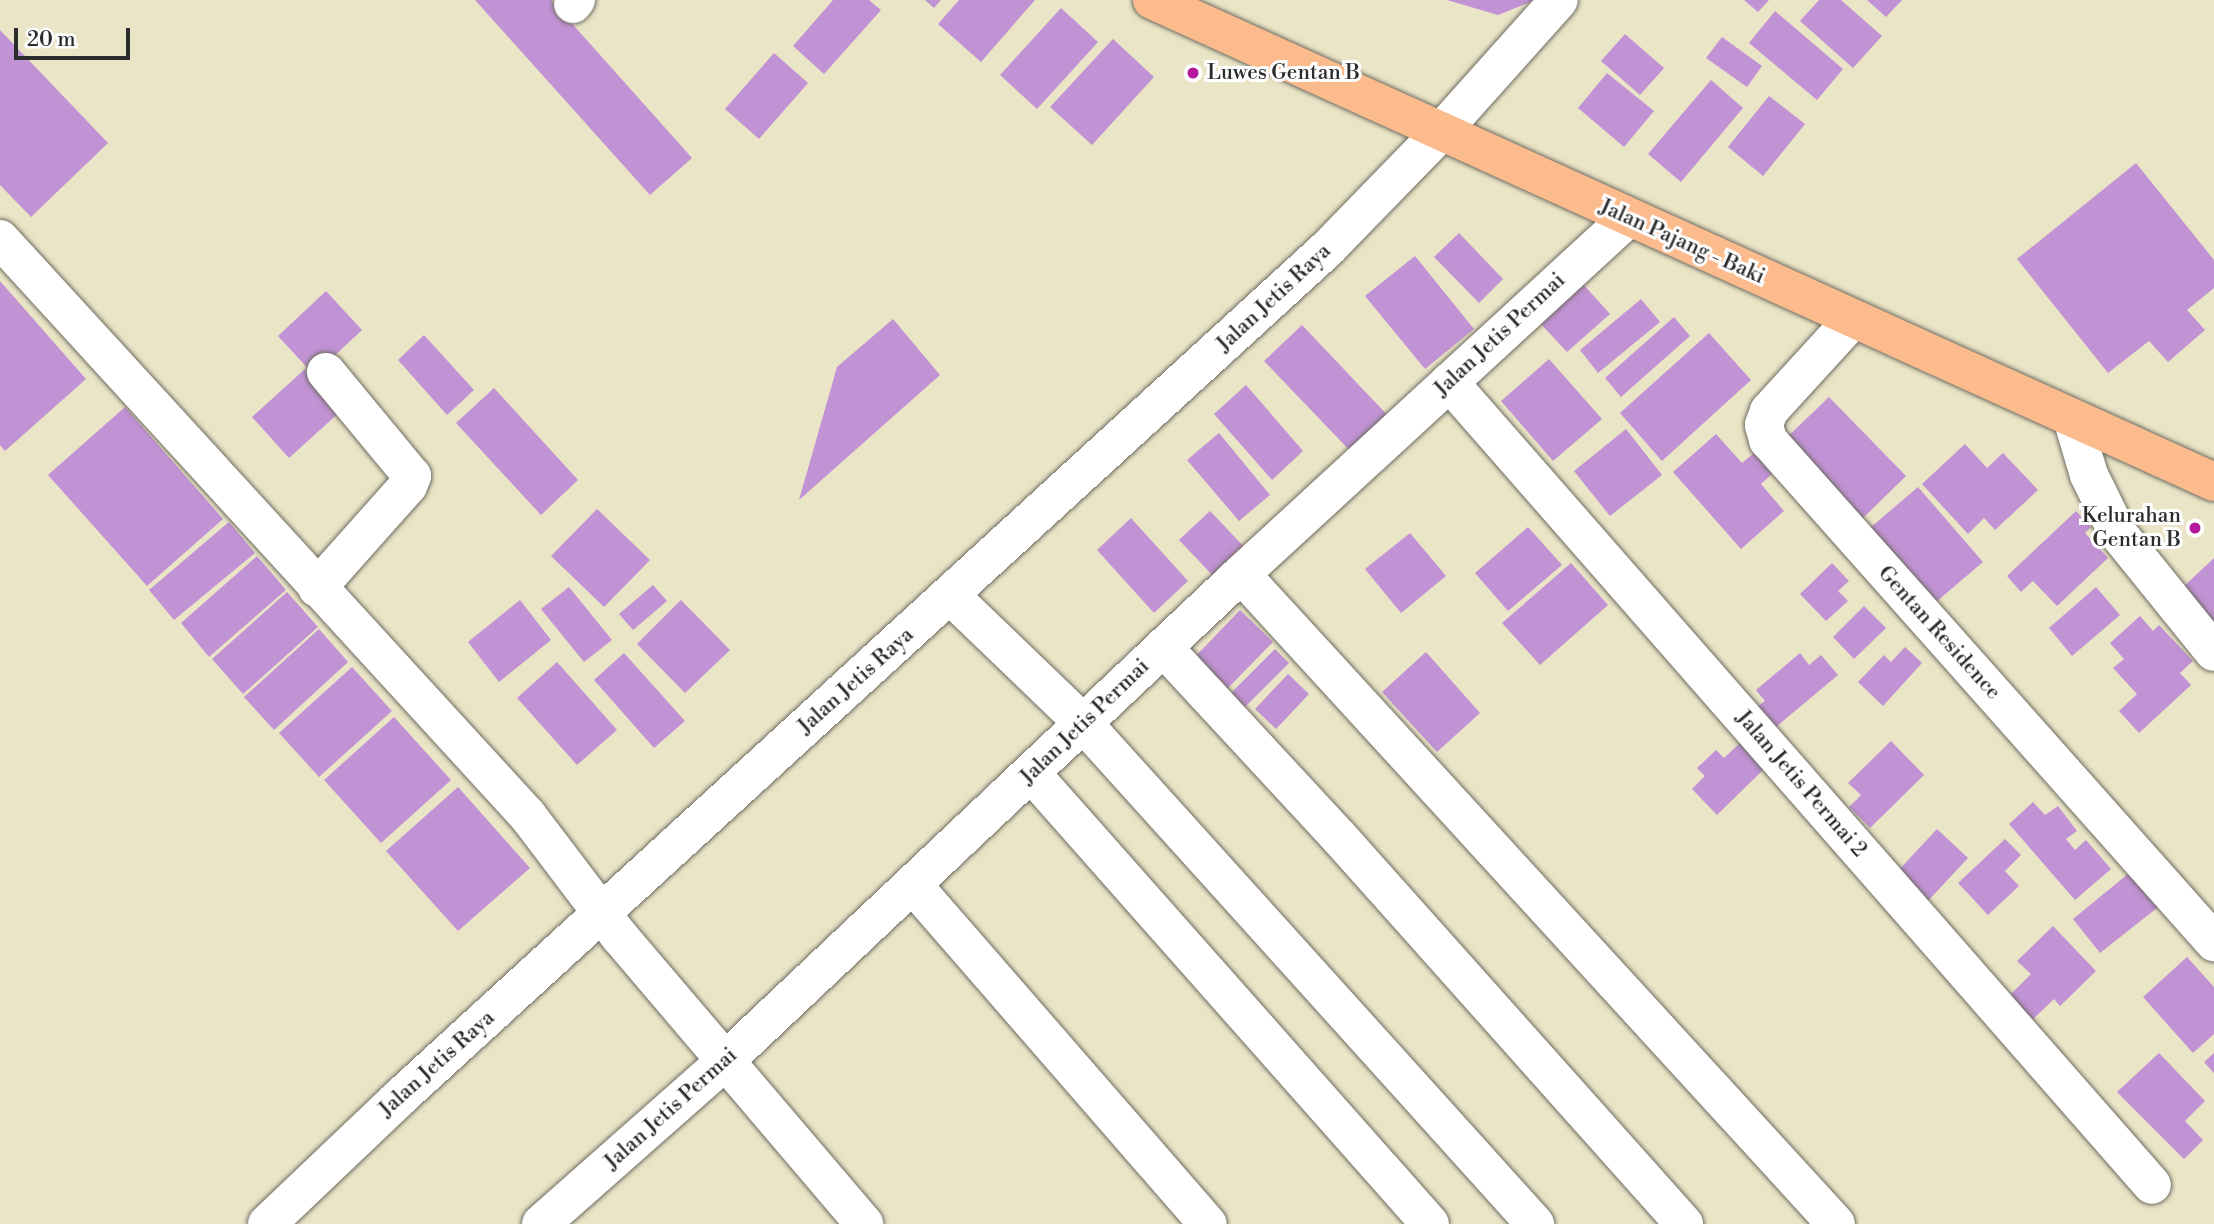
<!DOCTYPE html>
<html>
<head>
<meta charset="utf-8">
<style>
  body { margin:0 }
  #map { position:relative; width:2214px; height:1224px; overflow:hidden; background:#ebe5c7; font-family:"Libre Bodoni",serif }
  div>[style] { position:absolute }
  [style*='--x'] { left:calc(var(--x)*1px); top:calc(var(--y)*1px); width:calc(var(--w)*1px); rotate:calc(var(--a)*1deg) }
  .building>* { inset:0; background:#c192d4 }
  .roads { filter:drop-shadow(0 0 2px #6e6c62) drop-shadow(0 0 2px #6e6c62) }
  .minor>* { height:38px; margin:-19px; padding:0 19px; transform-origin:19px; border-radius:19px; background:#fff }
  .major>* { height:38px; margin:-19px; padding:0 19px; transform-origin:19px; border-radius:19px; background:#fbbb8d }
  .dots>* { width:19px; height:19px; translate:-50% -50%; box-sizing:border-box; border:4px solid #fff; border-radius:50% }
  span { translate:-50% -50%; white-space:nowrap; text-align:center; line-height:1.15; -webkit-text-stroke:6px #fff; paint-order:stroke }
  .poi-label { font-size:21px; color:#2b2b2b }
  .left { translate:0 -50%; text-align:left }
  .right { translate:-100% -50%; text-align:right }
  .street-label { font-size:21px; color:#2b2b2b }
  .scale { position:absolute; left:14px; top:28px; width:116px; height:32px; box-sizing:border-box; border:4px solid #2b2b2b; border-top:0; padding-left:9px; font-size:21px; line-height:24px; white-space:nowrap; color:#2b2b2b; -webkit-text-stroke:5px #fff; paint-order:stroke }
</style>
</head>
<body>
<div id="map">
  <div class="building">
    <i style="clip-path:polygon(475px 0,551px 0,692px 158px,650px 195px)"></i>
    <i style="clip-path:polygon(833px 0,869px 0,881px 10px,824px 74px,793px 46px)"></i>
    <i style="clip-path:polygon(925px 0,941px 0,934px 8px)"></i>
    <i style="clip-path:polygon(959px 0,1035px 0,981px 62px,938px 24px)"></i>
    <i style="clip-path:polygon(1447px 0,1535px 0,1498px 15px)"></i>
    <i style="clip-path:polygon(1744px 0,1769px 0,1758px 12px)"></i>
    <i style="clip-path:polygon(1819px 0,1841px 0,1882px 36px,1853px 68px,1800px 21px)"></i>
    <i style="clip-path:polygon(1867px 0,1902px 0,1886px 17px)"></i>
    <i style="clip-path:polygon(1061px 8px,1098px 42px,1037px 109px,1000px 75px)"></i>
    <i style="clip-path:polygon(1775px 11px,1843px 69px,1817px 100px,1749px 43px)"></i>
    <i style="clip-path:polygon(0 30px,108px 143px,31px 217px,0 185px)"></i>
    <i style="clip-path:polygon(1625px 34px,1664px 68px,1640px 95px,1601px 61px)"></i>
    <i style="clip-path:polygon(1722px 37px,1762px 66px,1747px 87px,1706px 58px)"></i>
    <i style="clip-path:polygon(1113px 39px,1154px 77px,1092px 145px,1050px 107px)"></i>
    <i style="clip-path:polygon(774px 53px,808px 83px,759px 139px,725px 109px)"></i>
    <i style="clip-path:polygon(1607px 73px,1654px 111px,1624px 147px,1578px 108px)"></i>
    <i style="clip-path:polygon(1711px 80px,1743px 108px,1681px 182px,1648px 154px)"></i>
    <i style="clip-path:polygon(1769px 96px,1805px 124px,1763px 176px,1728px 147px)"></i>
    <i style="clip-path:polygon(2136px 163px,2214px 260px,2214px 288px,2187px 310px,2205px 330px,2168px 362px,2149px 341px,2108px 373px,2017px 259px)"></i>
    <i style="clip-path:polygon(1459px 233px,1503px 279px,1479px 303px,1434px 257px)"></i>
    <i style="clip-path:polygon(1415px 256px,1474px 329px,1425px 369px,1365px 296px)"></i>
    <i style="clip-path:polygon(0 281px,86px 379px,5px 451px,0 445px)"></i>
    <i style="clip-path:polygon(1583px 284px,1610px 314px,1567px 352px,1540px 323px)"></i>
    <i style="clip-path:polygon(326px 291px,362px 330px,314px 375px,278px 336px)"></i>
    <i style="clip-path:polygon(1641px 299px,1660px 322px,1598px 373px,1580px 350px)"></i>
    <i style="clip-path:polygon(1674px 317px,1690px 336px,1621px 397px,1605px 378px)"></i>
    <i style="clip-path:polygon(893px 319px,940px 375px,799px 500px,837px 367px)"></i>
    <i style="clip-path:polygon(1302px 325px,1392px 420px,1355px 456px,1264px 361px)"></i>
    <i style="clip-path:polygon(1709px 333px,1751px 380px,1662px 461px,1620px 413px)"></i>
    <i style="clip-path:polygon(424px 335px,474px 390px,447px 415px,398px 360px)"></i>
    <i style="clip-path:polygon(1549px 359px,1602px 419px,1553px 461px,1501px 401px)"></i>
    <i style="clip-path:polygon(305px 369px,342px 410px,289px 458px,252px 417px)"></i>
    <i style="clip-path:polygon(1246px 385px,1303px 451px,1272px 480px,1214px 414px)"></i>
    <i style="clip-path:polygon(494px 388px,578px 480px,541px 515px,456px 423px)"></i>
    <i style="clip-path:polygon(1829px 397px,1906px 476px,1860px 521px,1782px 442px)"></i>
    <i style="clip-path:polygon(125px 407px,223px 519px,147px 586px,48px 475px)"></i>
    <i style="clip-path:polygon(1626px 429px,1662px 475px,1610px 516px,1574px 471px)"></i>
    <i style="clip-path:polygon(1219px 433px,1270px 495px,1239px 521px,1187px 460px)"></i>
    <i style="clip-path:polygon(1716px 434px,1742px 463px,1754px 453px,1772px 474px,1761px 484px,1784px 511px,1741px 549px,1673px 472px)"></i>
    <i style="clip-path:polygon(1965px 444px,1987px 468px,2003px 453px,2038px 490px,1995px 530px,1984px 518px,1968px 534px,1922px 484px)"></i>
    <i style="clip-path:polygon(1918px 487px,1983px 562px,1936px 602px,1871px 527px)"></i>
    <i style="clip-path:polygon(597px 509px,650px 560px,604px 607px,551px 556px)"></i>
    <i style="clip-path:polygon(1210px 511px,1248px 551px,1217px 580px,1179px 540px)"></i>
    <i style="clip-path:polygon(2076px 511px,2091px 527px,2085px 533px,2108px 558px,2057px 606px,2033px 581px,2021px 592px,2007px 576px)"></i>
    <i style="clip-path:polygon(1131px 518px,1188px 581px,1154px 613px,1097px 550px)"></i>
    <i style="clip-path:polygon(229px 522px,255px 553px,174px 620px,149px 590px)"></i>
    <i style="clip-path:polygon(1528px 527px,1562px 565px,1508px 611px,1475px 573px)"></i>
    <i style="clip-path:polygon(1410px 533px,1446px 576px,1401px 613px,1365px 569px)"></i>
    <i style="clip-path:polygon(257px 556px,286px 590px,209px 657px,181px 623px)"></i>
    <i style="clip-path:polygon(2214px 558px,2214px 623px,2182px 588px)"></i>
    <i style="clip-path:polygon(1571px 563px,1608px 605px,1540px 665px,1502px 623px)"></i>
    <i style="clip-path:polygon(1832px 563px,1849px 581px,1838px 591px,1848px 601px,1826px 621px,1800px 594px)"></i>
    <i style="clip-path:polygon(653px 585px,667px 601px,633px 630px,619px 614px)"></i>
    <i style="clip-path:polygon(569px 587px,612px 640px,584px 662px,541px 609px)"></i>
    <i style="clip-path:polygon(2096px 587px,2120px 615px,2072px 656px,2049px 628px)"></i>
    <i style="clip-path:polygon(287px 592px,318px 627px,243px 694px,212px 659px)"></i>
    <i style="clip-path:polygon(520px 600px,551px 640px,499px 682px,468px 642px)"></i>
    <i style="clip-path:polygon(681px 600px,730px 650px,685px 693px,637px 644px)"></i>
    <i style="clip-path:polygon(1864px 606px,1886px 628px,1854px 659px,1833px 637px)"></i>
    <i style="clip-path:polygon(1240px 610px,1273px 642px,1224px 692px,1192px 660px)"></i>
    <i style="clip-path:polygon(2140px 616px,2153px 631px,2159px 625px,2193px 661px,2180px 673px,2191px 685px,2139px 733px,2119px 711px,2137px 694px,2113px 668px,2124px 659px,2110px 643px)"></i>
    <i style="clip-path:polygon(319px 629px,348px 662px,274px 730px,244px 697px)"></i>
    <i style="clip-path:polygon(1905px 647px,1922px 663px,1883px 706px,1858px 682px,1884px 655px,1891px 662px)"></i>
    <i style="clip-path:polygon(1275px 649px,1289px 663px,1236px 716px,1222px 702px)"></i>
    <i style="clip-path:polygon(1426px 652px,1480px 713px,1437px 752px,1382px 692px)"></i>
    <i style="clip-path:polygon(624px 653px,685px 721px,654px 748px,594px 680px)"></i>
    <i style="clip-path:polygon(1800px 653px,1809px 665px,1821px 655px,1838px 675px,1776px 727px,1758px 706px,1765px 701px,1756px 690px)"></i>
    <i style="clip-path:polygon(557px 662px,617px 730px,577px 765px,517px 698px)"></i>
    <i style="clip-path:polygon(352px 667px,392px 711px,319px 777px,279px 733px)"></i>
    <i style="clip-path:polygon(1288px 674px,1309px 694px,1276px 729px,1255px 709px)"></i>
    <i style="clip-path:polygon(394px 717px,451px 780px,381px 843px,324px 780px)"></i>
    <i style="clip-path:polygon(1891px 741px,1924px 775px,1870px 828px,1849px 807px,1861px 795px,1848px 783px)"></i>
    <i style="clip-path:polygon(1741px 742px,1765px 768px,1717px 815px,1692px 789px,1705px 776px,1697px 768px,1716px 750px,1724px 758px)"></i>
    <i style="clip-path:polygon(458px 787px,530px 868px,458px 931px,386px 851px)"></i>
    <i style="clip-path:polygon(2033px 802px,2045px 815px,2058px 806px,2077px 831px,2066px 839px,2075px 850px,2086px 840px,2111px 869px,2075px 900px,2009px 824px)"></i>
    <i style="clip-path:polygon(1937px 829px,1968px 858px,1927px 902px,1896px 873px)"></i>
    <i style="clip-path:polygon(2005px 839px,2021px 855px,2005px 871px,2019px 886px,1988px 915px,1958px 883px)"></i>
    <i style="clip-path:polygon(2134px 869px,2162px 904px,2100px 953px,2073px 919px)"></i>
    <i style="clip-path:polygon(2053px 926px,2096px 971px,2060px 1006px,2054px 999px,2028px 1024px,2005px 1000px,2031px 974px,2017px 961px)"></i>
    <i style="clip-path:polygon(2187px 957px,2214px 987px,2214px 1034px,2193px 1053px,2143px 997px)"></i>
    <i style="clip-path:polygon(2159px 1053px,2205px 1101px,2185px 1121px,2203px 1140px,2184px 1159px,2117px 1092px)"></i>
    <i style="clip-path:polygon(2214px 1053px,2214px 1073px,2204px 1062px)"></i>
  </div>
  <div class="roads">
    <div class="minor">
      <i style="--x:573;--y:4;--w:5;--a:-53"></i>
      <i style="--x:0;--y:239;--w:782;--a:47.54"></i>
      <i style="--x:528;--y:816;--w:152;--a:52.8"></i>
      <i style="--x:620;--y:937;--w:377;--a:49.6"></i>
      <i style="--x:1853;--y:319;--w:125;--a:132.4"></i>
      <i style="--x:1769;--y:411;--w:15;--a:110"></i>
      <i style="--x:1764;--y:425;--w:16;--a:75"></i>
      <i style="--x:1768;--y:440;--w:672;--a:48.38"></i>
      <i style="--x:1449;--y:382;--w:1067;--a:48.8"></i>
      <i style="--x:2072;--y:418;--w:59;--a:73.4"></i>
      <i style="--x:2089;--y:475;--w:64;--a:63.8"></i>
      <i style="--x:2117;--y:532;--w:154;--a:51.1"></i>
      <i style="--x:1241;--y:574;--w:881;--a:47.53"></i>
      <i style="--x:317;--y:588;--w:137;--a:-48.3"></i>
      <i style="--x:408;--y:486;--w:11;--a:-68"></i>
      <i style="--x:412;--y:476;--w:135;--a:-129.6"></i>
      <i style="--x:951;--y:596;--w:183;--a:43.9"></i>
      <i style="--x:1083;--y:723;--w:675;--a:47.94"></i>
      <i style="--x:1163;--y:647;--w:258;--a:47.2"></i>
      <i style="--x:1338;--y:836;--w:520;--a:48.27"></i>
      <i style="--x:1031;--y:773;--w:602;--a:48.5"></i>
      <i style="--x:913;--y:885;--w:449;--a:49"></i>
      <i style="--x:267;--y:1224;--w:180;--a:-43.6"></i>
      <i style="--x:397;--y:1100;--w:1262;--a:-42.46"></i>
      <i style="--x:1328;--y:248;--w:161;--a:-45.8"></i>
      <i style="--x:1440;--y:133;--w:178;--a:-48.2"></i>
      <i style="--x:541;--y:1224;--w:246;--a:-41.5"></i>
      <i style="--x:725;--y:1061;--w:710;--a:-43.34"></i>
      <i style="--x:1241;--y:574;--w:526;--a:-42.61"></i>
    </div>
    <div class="major">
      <i style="--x:1152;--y:0;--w:1166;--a:24.41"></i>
    </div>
  </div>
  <div class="dots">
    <i style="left:1193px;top:73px;background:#b5179e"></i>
    <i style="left:2195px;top:528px;background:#b5179e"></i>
  </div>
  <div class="poi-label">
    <span class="left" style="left:1207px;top:73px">Luwes Gentan B</span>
    <span class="right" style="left:2181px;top:528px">Kelurahan<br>Gentan B</span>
  </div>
  <div class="street-label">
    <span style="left:1682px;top:242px;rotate:24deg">Jalan Pajang - Baki</span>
    <span style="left:1274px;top:298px;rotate:-43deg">Jalan Jetis Raya</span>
    <span style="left:1500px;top:335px;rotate:-43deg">Jalan Jetis Permai</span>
    <span style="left:1939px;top:633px;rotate:48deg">Gentan Residence</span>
    <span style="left:856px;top:681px;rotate:-42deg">Jalan Jetis Raya</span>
    <span style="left:1085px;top:722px;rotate:-44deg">Jalan Jetis Permai</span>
    <span style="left:1801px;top:784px;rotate:49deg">Jalan Jetis Permai 2</span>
    <span style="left:437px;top:1064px;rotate:-42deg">Jalan Jetis Raya</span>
    <span style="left:671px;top:1109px;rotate:-42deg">Jalan Jetis Permai</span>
  </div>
  <div class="scale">20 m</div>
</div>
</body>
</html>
